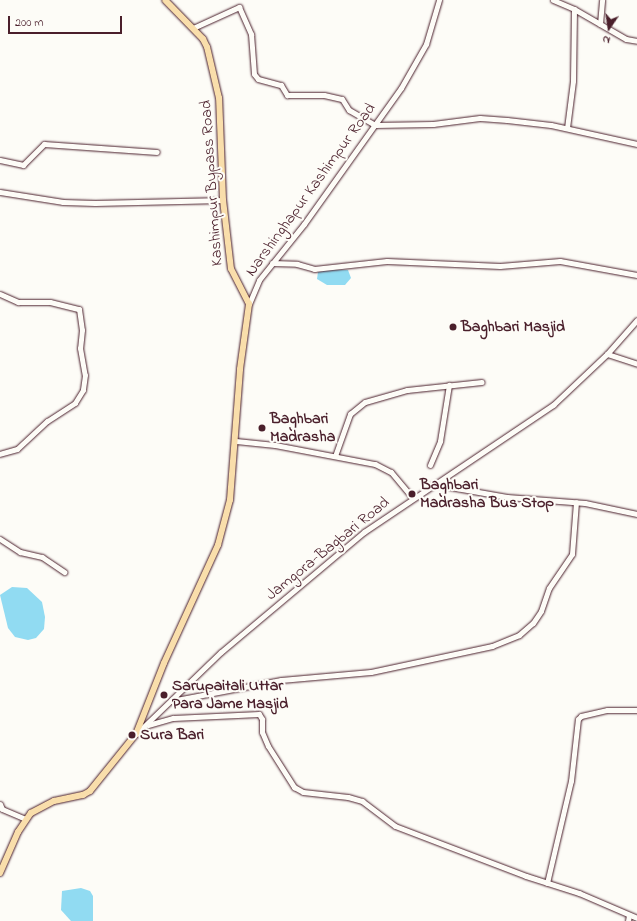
<!DOCTYPE html>
<html>
<head>
<meta charset="utf-8">
<style>
  body { margin:0 }
  #map { position:relative; width:637px; height:921px; overflow:hidden; background:#fdfcf7; font-family:"Indie Flower",sans-serif }
  div>[style] { position:absolute }
  [style*='--x'] { left:calc(var(--x)*1px); top:calc(var(--y)*1px); width:calc(var(--w)*1px); rotate:calc(var(--a)*1deg) }
  .water>* { inset:0; background:#91dbf2 }
  .roads { filter:drop-shadow(0 0 1px #4a1f2b) drop-shadow(0 0 1px #4a1f2b) }
  .minor>* { height:5px; margin:-2.5px; padding:0 2.5px; transform-origin:2.5px; border-radius:2.5px; background:#fdfcf7 }
  .major>* { height:6px; margin:-3px; padding:0 3px; transform-origin:3px; border-radius:3px; background:#f9deab }
  .dots>* { width:11px; height:11px; translate:-50% -50%; box-sizing:border-box; border:2px solid #fdfcf7; border-radius:50% }
  span { translate:-50% -50%; white-space:nowrap; text-align:center; line-height:1.15; -webkit-text-stroke:4px #fdfcf7; paint-order:stroke }
  .street-label { font-size:16px; color:#4a1f2b }
  .poi-label { font-size:16px; color:#4a1f2b; font-weight:700 }
  .left { translate:0 -50%; text-align:left }
  .north { position:absolute; left:589px; top:8px; width:40px; height:40px; -webkit-text-stroke:3px #fdfcf7; paint-order:stroke; rotate:193deg; font-size:11px; font-weight:700; line-height:16px; text-align:center; color:#4a1f2b }
  .north::after { content:''; display:block; margin:auto; width:14px; height:18px; background:#4a1f2b; clip-path:polygon(50% 0,100% 100%,50% 72%,0 100%) }
  .scale { position:absolute; left:8px; top:16px; width:114px; height:18px; box-sizing:border-box; border:2px solid #4a1f2b; border-top:0; padding-left:5px; font-size:12px; line-height:14px; white-space:nowrap; color:#4a1f2b; -webkit-text-stroke:3px #fdfcf7; paint-order:stroke }
</style>
</head>
<body>
<div id="map">
  <div class="water">
    <i style="clip-path:polygon(324px 269px,348px 270px,351px 278px,345px 285px,327px 285px,317px 279px,318px 272px)"></i>
    <i style="clip-path:polygon(12px 587px,27px 588px,42px 602px,45px 617px,44px 629px,36px 638px,28px 640px,15px 637px,8px 628px,0 595px)"></i>
    <i style="clip-path:polygon(81px 888px,90px 891px,93px 896px,93px 921px,71px 921px,61px 910px,62px 891px)"></i>
  </div>
  <div class="roads">
    <div class="minor">
      <i style="--x:553;--y:0;--w:23;--a:23"></i>
      <i style="--x:574;--y:9;--w:60;--a:30"></i>
      <i style="--x:626;--y:39;--w:11;--a:10"></i>
      <i style="--x:600;--y:24;--w:24;--a:-85"></i>
      <i style="--x:193;--y:28;--w:51;--a:-24.5"></i>
      <i style="--x:239;--y:7;--w:30;--a:66"></i>
      <i style="--x:251;--y:34;--w:40;--a:85.7"></i>
      <i style="--x:254;--y:74;--w:6;--a:51"></i>
      <i style="--x:258;--y:79;--w:24;--a:15"></i>
      <i style="--x:281;--y:85;--w:12;--a:59"></i>
      <i style="--x:287;--y:95;--w:37;--a:0"></i>
      <i style="--x:324;--y:95;--w:18;--a:13"></i>
      <i style="--x:342;--y:99;--w:13;--a:58"></i>
      <i style="--x:349;--y:110;--w:30;--a:30"></i>
      <i style="--x:375;--y:125;--w:58;--a:-1"></i>
      <i style="--x:433;--y:124;--w:47;--a:-7.3"></i>
      <i style="--x:480;--y:118;--w:27;--a:4"></i>
      <i style="--x:507;--y:120;--w:44;--a:6.5"></i>
      <i style="--x:551;--y:125;--w:88;--a:12.5"></i>
      <i style="--x:567;--y:128;--w:47;--a:-82.7"></i>
      <i style="--x:573;--y:81;--w:72;--a:-89.2"></i>
      <i style="--x:0;--y:160;--w:24;--a:12"></i>
      <i style="--x:23;--y:165;--w:30;--a:-45"></i>
      <i style="--x:44;--y:144;--w:113;--a:4"></i>
      <i style="--x:0;--y:192;--w:64;--a:9"></i>
      <i style="--x:63;--y:202;--w:32;--a:2"></i>
      <i style="--x:95;--y:203;--w:128;--a:-1.3"></i>
      <i style="--x:272;--y:263;--w:25;--a:2"></i>
      <i style="--x:297;--y:264;--w:18;--a:16"></i>
      <i style="--x:314;--y:269;--w:73;--a:-6.3"></i>
      <i style="--x:387;--y:261;--w:113;--a:2.5"></i>
      <i style="--x:500;--y:266;--w:60;--a:-4.8"></i>
      <i style="--x:560;--y:261;--w:78;--a:10.3"></i>
      <i style="--x:0;--y:294;--w:20;--a:24"></i>
      <i style="--x:18;--y:302;--w:32;--a:0"></i>
      <i style="--x:50;--y:302;--w:30;--a:14"></i>
      <i style="--x:79;--y:309;--w:21;--a:82"></i>
      <i style="--x:82;--y:330;--w:18;--a:96"></i>
      <i style="--x:80;--y:348;--w:27;--a:80"></i>
      <i style="--x:85;--y:375;--w:15;--a:98"></i>
      <i style="--x:83;--y:390;--w:15;--a:122"></i>
      <i style="--x:75;--y:403;--w:33;--a:147"></i>
      <i style="--x:47;--y:421;--w:41;--a:137"></i>
      <i style="--x:17;--y:449;--w:18;--a:164"></i>
      <i style="--x:249;--y:304;--w:26;--a:-67"></i>
      <i style="--x:259;--y:280;--w:72;--a:-51.2"></i>
      <i style="--x:304;--y:224;--w:167;--a:-54.5"></i>
      <i style="--x:401;--y:88;--w:51;--a:-60.4"></i>
      <i style="--x:426;--y:44;--w:46;--a:-73.5"></i>
      <i style="--x:607;--y:354;--w:32;--a:18"></i>
      <i style="--x:236;--y:441;--w:39;--a:6"></i>
      <i style="--x:275;--y:445;--w:102;--a:10.8"></i>
      <i style="--x:375;--y:464;--w:18;--a:27"></i>
      <i style="--x:391;--y:472;--w:34;--a:50"></i>
      <i style="--x:335;--y:456;--w:45;--a:-70.3"></i>
      <i style="--x:350;--y:414;--w:19;--a:-39"></i>
      <i style="--x:365;--y:402;--w:44;--a:-15.9"></i>
      <i style="--x:407;--y:390;--w:75;--a:-6.1"></i>
      <i style="--x:430;--y:465;--w:26;--a:-67"></i>
      <i style="--x:440;--y:441;--w:57;--a:-80.9"></i>
      <i style="--x:433;--y:484;--w:75;--a:10"></i>
      <i style="--x:507;--y:497;--w:78;--a:4.4"></i>
      <i style="--x:585;--y:503;--w:53;--a:11.9"></i>
      <i style="--x:0;--y:539;--w:24;--a:33"></i>
      <i style="--x:20;--y:552;--w:23;--a:13"></i>
      <i style="--x:42;--y:557;--w:27;--a:34"></i>
      <i style="--x:171;--y:701;--w:112;--a:-10.8"></i>
      <i style="--x:281;--y:680;--w:90;--a:-5.1"></i>
      <i style="--x:371;--y:672;--w:124;--a:-12.1"></i>
      <i style="--x:492;--y:646;--w:29;--a:-22"></i>
      <i style="--x:519;--y:635;--w:18;--a:-41"></i>
      <i style="--x:533;--y:623;--w:14;--a:-56"></i>
      <i style="--x:541;--y:611;--w:24;--a:-71"></i>
      <i style="--x:549;--y:588;--w:41;--a:-55.9"></i>
      <i style="--x:572;--y:554;--w:52;--a:-85.6"></i>
      <i style="--x:148;--y:725;--w:26;--a:-16"></i>
      <i style="--x:173;--y:718;--w:86;--a:-2.7"></i>
      <i style="--x:259;--y:714;--w:6;--a:59"></i>
      <i style="--x:262;--y:719;--w:13;--a:90"></i>
      <i style="--x:262;--y:732;--w:15;--a:67"></i>
      <i style="--x:268;--y:746;--w:49;--a:57.6"></i>
      <i style="--x:294;--y:787;--w:10;--a:29"></i>
      <i style="--x:303;--y:792;--w:45;--a:6.3"></i>
      <i style="--x:348;--y:797;--w:15;--a:16"></i>
      <i style="--x:362;--y:801;--w:41;--a:37.1"></i>
      <i style="--x:395;--y:826;--w:140;--a:20.9"></i>
      <i style="--x:526;--y:876;--w:56;--a:17.8"></i>
      <i style="--x:579;--y:893;--w:63;--a:23.3"></i>
      <i style="--x:136;--y:734;--w:118;--a:-44"></i>
      <i style="--x:221;--y:652;--w:187;--a:-40"></i>
      <i style="--x:364;--y:532;--w:228;--a:-33.9"></i>
      <i style="--x:553;--y:405;--w:74;--a:-43.4"></i>
      <i style="--x:607;--y:354;--w:45;--a:-48.6"></i>
      <i style="--x:0;--y:804;--w:5;--a:68"></i>
      <i style="--x:2;--y:809;--w:25;--a:23"></i>
      <i style="--x:547;--y:883;--w:105;--a:-76.8"></i>
      <i style="--x:571;--y:781;--w:62;--a:-83.6"></i>
      <i style="--x:578;--y:719;--w:4;--a:-45"></i>
      <i style="--x:581;--y:716;--w:27;--a:-13"></i>
      <i style="--x:607;--y:710;--w:30;--a:0"></i>
      <i style="--x:628;--y:921;--w:6;--a:-81"></i>
    </div>
    <div class="major">
      <i style="--x:0;--y:873;--w:45;--a:-66.3"></i>
      <i style="--x:18;--y:832;--w:23;--a:-56"></i>
      <i style="--x:31;--y:813;--w:26;--a:-28"></i>
      <i style="--x:54;--y:801;--w:30;--a:-12"></i>
      <i style="--x:83;--y:795;--w:8;--a:-30"></i>
      <i style="--x:90;--y:791;--w:73;--a:-51.1"></i>
      <i style="--x:136;--y:734;--w:76;--a:-68.5"></i>
      <i style="--x:164;--y:663;--w:130;--a:-65.4"></i>
      <i style="--x:218;--y:545;--w:47;--a:-75.1"></i>
      <i style="--x:230;--y:500;--w:131;--a:-85.6"></i>
      <i style="--x:240;--y:369;--w:66;--a:-82.1"></i>
      <i style="--x:249;--y:304;--w:39;--a:-117"></i>
      <i style="--x:231;--y:269;--w:69;--a:-96.6"></i>
      <i style="--x:223;--y:200;--w:102;--a:-92.2"></i>
      <i style="--x:219;--y:98;--w:52;--a:-103.2"></i>
      <i style="--x:207;--y:47;--w:9;--a:-117"></i>
      <i style="--x:203;--y:39;--w:54;--a:-134.3"></i>
    </div>
  </div>
  <div class="dots">
    <i style="left:453px;top:327px;background:#4a1f2b"></i>
    <i style="left:262px;top:428px;background:#4a1f2b"></i>
    <i style="left:412px;top:494px;background:#4a1f2b"></i>
    <i style="left:164px;top:695px;background:#4a1f2b"></i>
    <i style="left:132px;top:735px;background:#4a1f2b"></i>
  </div>
  <div class="street-label">
    <span style="left:212px;top:183px;rotate:-94deg">Kashimpur Bypass Road</span>
    <span style="left:311px;top:190px;rotate:-54deg">Narshinghapur Kashimpur Road</span>
    <span style="left:328px;top:549px;rotate:-39deg">Jamgora-Bagbari Road</span>
  </div>
  <div class="poi-label">
    <span class="left" style="left:461px;top:327px">Baghbari Masjid</span>
    <span class="left" style="left:270px;top:428px">Baghbari<br>Madrasha</span>
    <span class="left" style="left:420px;top:494px">Baghbari<br>Madrasha Bus Stop</span>
    <span class="left" style="left:172px;top:695px">Sarupaitali Uttar<br>Para Jame Masjid</span>
    <span class="left" style="left:140px;top:735px">Sura Bari</span>
  </div>
  <div class="north">N</div>
  <div class="scale">200 m</div>
</div>
</body>
</html>
